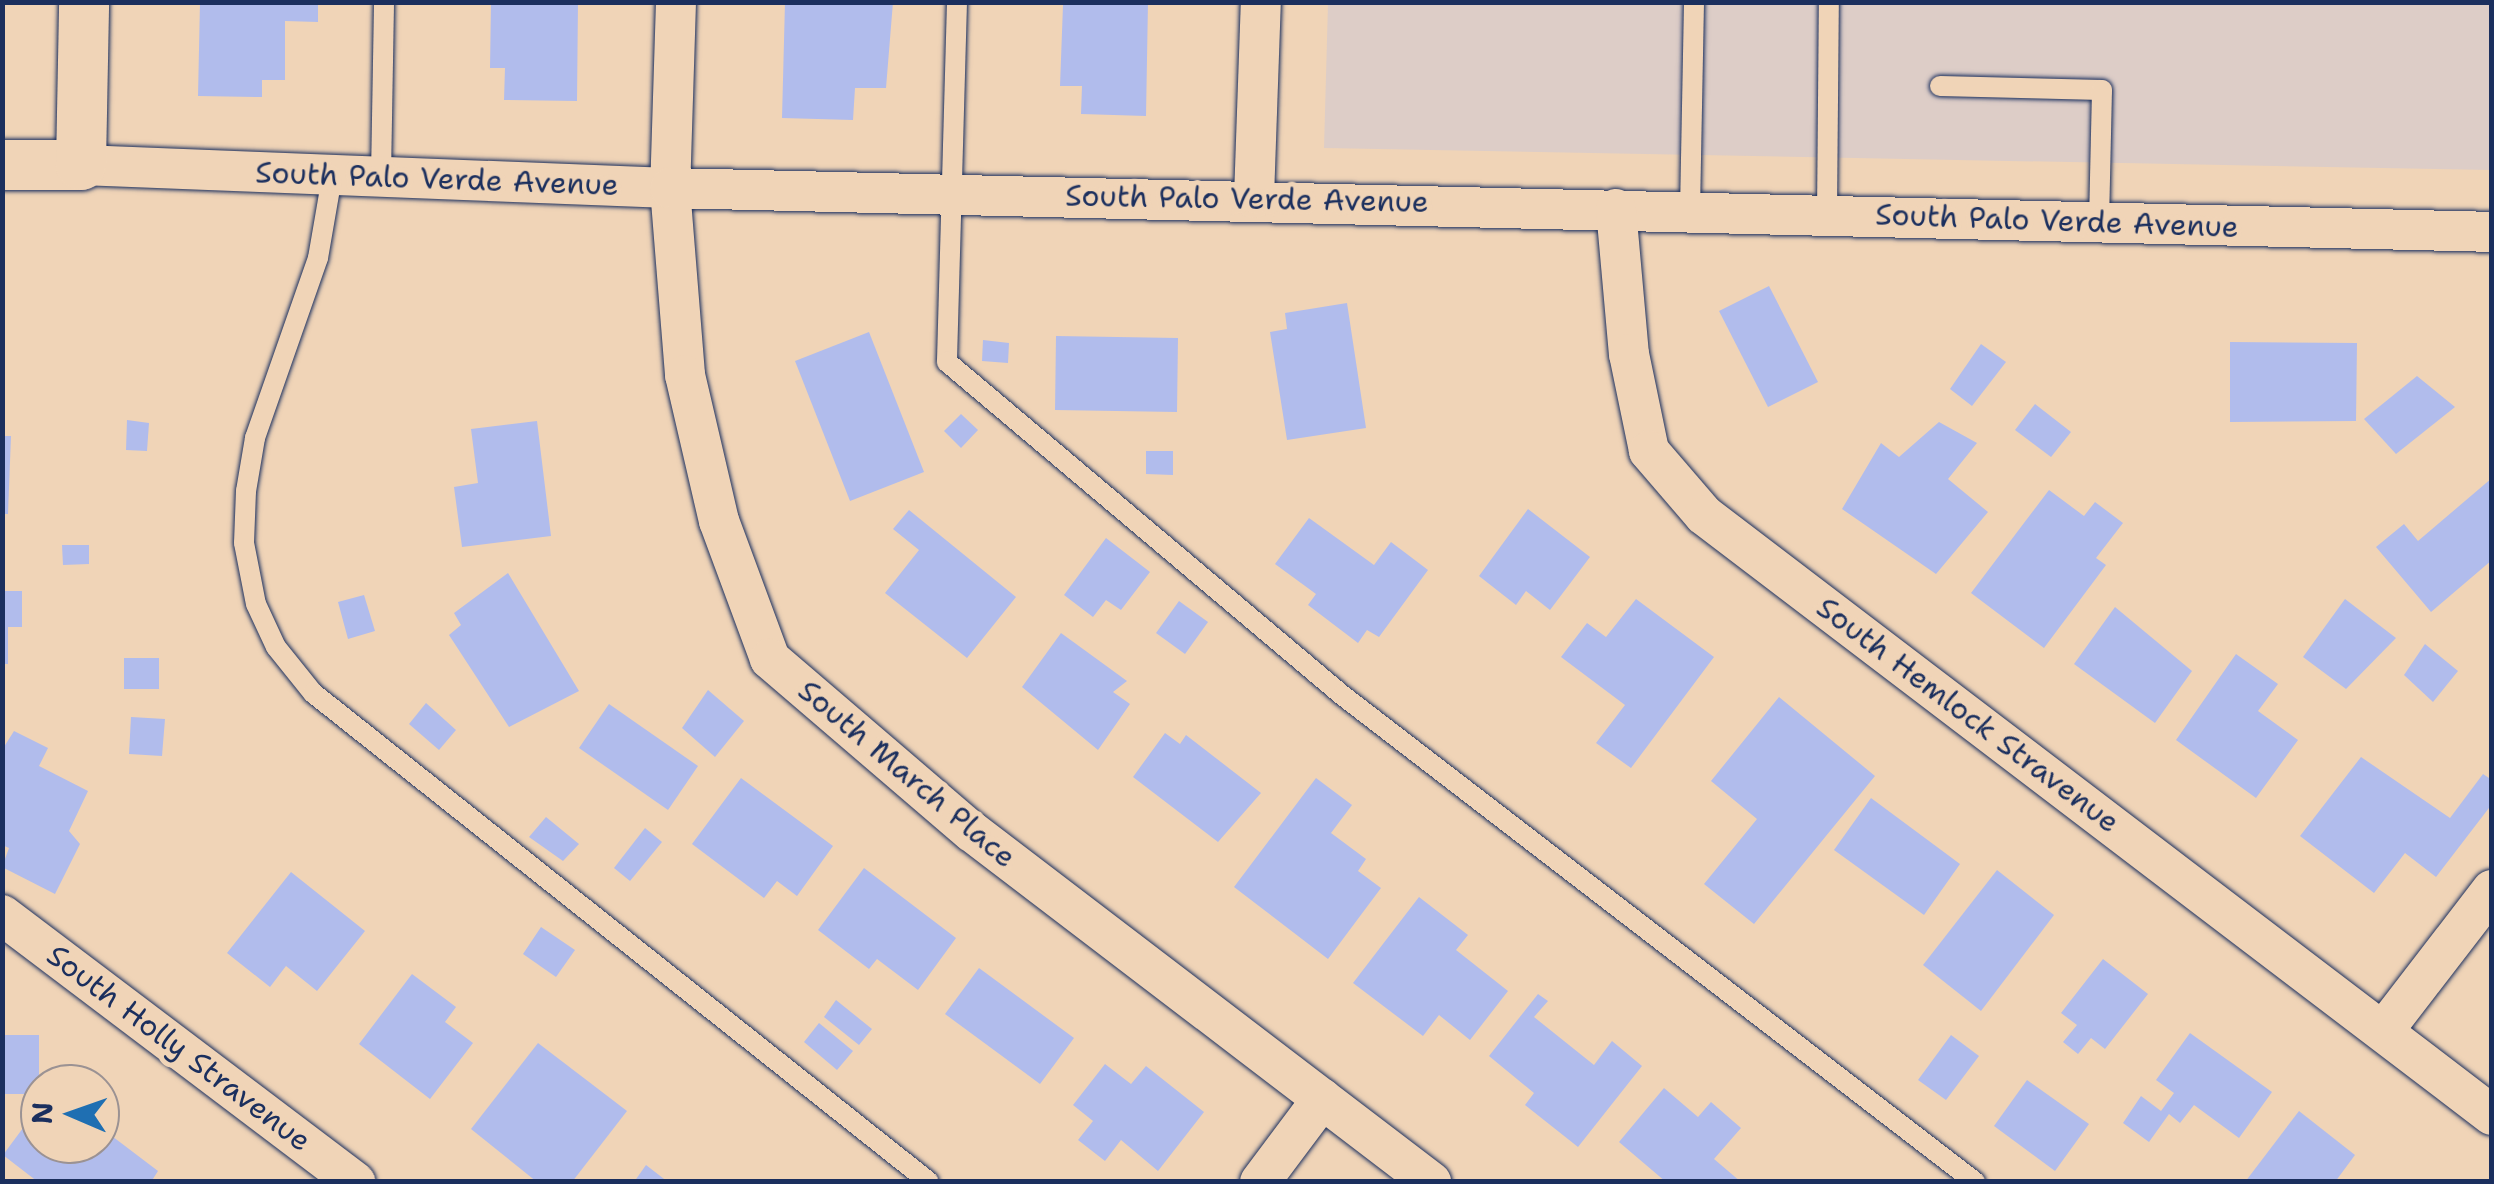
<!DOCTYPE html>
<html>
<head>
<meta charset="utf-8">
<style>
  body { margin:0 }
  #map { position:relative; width:2494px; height:1184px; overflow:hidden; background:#f0d4b7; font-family:"Shantell Sans",sans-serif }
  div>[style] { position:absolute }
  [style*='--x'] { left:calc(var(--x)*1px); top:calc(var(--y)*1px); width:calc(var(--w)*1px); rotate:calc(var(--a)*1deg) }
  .built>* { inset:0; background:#ddcdc7 }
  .building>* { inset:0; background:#b1bcec }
  .roads { filter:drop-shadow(0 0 2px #1b2f5e) drop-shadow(0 0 2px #1b2f5e) }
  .service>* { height:20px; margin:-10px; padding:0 10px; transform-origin:10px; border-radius:10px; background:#f0d4b7 }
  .minor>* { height:40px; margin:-20px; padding:0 20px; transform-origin:20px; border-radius:20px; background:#f0d4b7 }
  .tertiary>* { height:50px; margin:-25px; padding:0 25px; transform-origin:25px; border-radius:25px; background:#f0d4b7 }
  span { translate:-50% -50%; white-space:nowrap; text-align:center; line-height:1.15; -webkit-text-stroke:10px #f0d4b7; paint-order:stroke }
  .street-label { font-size:30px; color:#1b2f5e }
  .frame { position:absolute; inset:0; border:5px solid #1b2f5e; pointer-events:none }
  .north { position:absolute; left:20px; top:1064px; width:100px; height:100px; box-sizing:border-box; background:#f0d4b7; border:2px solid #9b9293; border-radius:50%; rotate:272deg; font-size:28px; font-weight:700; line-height:40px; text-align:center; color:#1b2f5e }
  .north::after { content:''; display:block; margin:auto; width:35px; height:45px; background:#1f6fb2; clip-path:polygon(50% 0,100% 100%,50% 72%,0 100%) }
</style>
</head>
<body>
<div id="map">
  <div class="built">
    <i style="clip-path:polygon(1328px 3px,2491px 3px,2491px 170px,1324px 148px)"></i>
  </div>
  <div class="building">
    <i style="clip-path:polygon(200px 2px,318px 2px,318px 22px,285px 21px,285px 80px,262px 80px,262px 97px,198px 96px)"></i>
    <i style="clip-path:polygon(491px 2px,578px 2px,577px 101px,504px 100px,505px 68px,490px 68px)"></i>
    <i style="clip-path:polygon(785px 2px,893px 2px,886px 88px,855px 88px,853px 120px,782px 118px)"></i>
    <i style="clip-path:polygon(1148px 2px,1146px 116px,1081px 114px,1082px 86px,1060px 86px,1063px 5px)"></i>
    <i style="clip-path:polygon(1769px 286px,1818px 382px,1768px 407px,1719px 311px)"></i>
    <i style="clip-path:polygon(1347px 303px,1366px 428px,1287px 440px,1270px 332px,1287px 329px,1285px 313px)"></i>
    <i style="clip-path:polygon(869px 332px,924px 472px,850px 501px,795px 361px)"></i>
    <i style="clip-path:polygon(1056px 336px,1178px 338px,1177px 412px,1055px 410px)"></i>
    <i style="clip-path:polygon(983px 340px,1009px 343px,1008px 363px,982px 361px)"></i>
    <i style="clip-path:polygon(2230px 342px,2357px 343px,2356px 421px,2230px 422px)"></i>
    <i style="clip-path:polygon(1981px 344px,2006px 362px,1972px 406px,1950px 389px)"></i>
    <i style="clip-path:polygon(2417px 376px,2455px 407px,2396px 454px,2364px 419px)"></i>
    <i style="clip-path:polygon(2035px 404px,2071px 432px,2051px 457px,2015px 430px)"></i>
    <i style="clip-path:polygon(961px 414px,978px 430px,961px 448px,944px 431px)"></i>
    <i style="clip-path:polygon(127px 420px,149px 423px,147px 451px,126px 450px)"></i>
    <i style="clip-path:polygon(537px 421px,551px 536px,462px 547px,454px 487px,478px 483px,471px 429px)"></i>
    <i style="clip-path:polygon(1939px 422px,1977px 443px,1948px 479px,1988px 512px,1936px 574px,1842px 509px,1881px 443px,1899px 457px)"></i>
    <i style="clip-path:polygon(2px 436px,11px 436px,8px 514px,2px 514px)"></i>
    <i style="clip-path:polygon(1146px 451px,1173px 451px,1173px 475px,1146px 474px)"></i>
    <i style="clip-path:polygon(2492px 478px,2492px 560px,2431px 612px,2376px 547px,2404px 524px,2418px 541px)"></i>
    <i style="clip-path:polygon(2049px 490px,2084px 516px,2095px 502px,2123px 523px,2096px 558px,2106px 565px,2044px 648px,1971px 593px)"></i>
    <i style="clip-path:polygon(1528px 509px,1590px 557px,1550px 610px,1526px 591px,1516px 605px,1479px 576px)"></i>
    <i style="clip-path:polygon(909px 510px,1016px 597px,967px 658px,885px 593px,919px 550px,893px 529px)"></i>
    <i style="clip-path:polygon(1309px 518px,1374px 565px,1391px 542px,1428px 570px,1379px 637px,1367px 630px,1358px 643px,1308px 605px,1316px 594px,1275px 564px)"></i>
    <i style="clip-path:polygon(1106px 538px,1150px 572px,1121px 610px,1106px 600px,1093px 617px,1064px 595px)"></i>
    <i style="clip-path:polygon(62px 545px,89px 545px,89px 564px,63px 565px)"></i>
    <i style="clip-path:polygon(508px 573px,579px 691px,509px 727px,449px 635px,461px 625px,454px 613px)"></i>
    <i style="clip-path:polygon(2px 591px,22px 591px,22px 627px,8px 627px,8px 664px,2px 664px)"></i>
    <i style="clip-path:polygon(364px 595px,375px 631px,348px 639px,338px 602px)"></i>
    <i style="clip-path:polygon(1636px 599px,1714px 657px,1631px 768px,1596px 743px,1625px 705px,1561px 657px,1587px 623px,1606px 637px)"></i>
    <i style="clip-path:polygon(2345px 599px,2396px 638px,2346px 689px,2303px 657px)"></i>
    <i style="clip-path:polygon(1179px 601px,1208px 622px,1185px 654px,1156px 633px)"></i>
    <i style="clip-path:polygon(2115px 607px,2192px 671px,2155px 723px,2074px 664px)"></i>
    <i style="clip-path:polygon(1061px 633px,1127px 681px,1113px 692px,1130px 704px,1098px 750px,1022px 687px)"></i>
    <i style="clip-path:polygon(2425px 644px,2458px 671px,2433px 702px,2404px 675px)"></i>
    <i style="clip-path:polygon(2236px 654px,2278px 684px,2258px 711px,2298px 740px,2256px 798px,2176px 740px)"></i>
    <i style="clip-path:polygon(124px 658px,159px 658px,159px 689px,124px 689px)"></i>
    <i style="clip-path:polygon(708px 690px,744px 721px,715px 757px,682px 728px)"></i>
    <i style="clip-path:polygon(1779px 697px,1875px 776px,1754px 924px,1704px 884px,1757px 819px,1711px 781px)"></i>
    <i style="clip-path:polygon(426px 703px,456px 730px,439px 750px,409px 724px)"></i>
    <i style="clip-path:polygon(609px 704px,698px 766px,668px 810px,579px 748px)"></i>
    <i style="clip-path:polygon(131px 717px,165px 719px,162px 756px,129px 754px)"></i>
    <i style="clip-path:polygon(14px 731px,48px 748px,39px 766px,88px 791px,69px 831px,80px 844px,55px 894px,2px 867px,9px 848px,2px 845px,2px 750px)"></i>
    <i style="clip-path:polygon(1165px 733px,1180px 744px,1186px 735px,1261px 793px,1218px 842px,1133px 777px)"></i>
    <i style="clip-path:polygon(2361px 757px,2450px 818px,2483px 774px,2492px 780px,2492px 804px,2436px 877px,2405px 853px,2374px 893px,2300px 836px)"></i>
    <i style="clip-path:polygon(741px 778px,833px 846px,797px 896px,777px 881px,764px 898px,692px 844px)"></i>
    <i style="clip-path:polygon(1316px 778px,1352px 805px,1331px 833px,1366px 859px,1358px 871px,1381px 888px,1328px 959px,1234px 887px)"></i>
    <i style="clip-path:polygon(1871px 798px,1960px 864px,1924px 915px,1834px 850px)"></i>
    <i style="clip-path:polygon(546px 817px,579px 844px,563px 861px,529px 837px)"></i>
    <i style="clip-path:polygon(645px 828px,662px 842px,630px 881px,614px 868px)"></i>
    <i style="clip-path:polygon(864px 868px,956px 938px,918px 990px,877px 959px,869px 969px,818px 930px)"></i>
    <i style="clip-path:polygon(1997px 870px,2054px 915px,1981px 1011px,1923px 965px)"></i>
    <i style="clip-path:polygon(291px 872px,365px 931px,317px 991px,286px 966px,270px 987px,227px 953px)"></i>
    <i style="clip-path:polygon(1419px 897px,1468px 935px,1456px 950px,1508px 991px,1470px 1040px,1439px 1015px,1423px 1036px,1353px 983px)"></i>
    <i style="clip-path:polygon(541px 927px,575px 950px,556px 977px,523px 954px)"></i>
    <i style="clip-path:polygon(2103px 959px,2148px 994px,2105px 1049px,2091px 1038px,2078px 1054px,2063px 1042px,2077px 1025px,2061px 1013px)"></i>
    <i style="clip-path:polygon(979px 968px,1074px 1038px,1040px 1084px,945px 1014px)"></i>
    <i style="clip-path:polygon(412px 974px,456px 1007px,445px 1022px,473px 1043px,430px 1099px,359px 1044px)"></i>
    <i style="clip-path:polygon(1538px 994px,1548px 1001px,1534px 1017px,1594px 1065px,1612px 1041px,1642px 1066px,1578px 1147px,1525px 1105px,1534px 1093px,1489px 1056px)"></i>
    <i style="clip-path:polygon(836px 1000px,872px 1029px,859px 1045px,824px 1017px)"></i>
    <i style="clip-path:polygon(819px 1023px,853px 1051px,837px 1070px,804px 1042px)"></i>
    <i style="clip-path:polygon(2190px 1033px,2272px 1092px,2239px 1138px,2194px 1105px,2180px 1123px,2169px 1114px,2149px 1142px,2123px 1123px,2141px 1096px,2161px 1111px,2174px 1093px,2156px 1080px)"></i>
    <i style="clip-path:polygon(5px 1035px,39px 1035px,39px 1094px,5px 1094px)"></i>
    <i style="clip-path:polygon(1951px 1035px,1979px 1056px,1946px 1100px,1918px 1080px)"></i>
    <i style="clip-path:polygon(538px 1043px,627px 1111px,572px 1182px,537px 1182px,471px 1129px)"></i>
    <i style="clip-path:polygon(1105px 1064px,1131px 1084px,1146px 1066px,1204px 1112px,1158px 1171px,1121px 1140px,1105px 1161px,1078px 1140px,1093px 1121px,1073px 1105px)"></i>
    <i style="clip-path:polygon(2027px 1080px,2089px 1124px,2055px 1171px,1994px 1126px)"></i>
    <i style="clip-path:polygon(1664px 1088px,1698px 1117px,1711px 1102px,1741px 1128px,1714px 1159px,1741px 1182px,1666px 1182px,1619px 1142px)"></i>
    <i style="clip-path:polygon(40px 1105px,40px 1144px,100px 1144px,100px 1127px,158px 1171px,151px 1182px,38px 1182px,3px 1155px)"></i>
    <i style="clip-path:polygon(2299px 1111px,2355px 1155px,2335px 1182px,2245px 1182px)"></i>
    <i style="clip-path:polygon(646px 1165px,668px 1182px,634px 1182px)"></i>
  </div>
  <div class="roads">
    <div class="service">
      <i style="--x:957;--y:2;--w:360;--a:91.6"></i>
      <i style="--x:947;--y:362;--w:517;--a:40.13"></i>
      <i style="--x:1342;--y:695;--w:799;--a:37.57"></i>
      <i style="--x:1940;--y:86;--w:162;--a:1.4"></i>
      <i style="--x:2102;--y:90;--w:132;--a:91.3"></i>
      <i style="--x:381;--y:176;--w:174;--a:-89"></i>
      <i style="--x:332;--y:177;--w:82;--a:99.8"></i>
      <i style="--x:318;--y:258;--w:191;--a:109.3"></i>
      <i style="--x:255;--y:438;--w:54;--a:99.6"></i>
      <i style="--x:246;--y:491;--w:52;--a:92.2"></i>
      <i style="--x:244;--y:543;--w:62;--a:78.9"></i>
      <i style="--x:256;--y:604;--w:47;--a:65.1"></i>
      <i style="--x:276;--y:647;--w:59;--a:51.2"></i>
      <i style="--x:313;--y:693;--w:786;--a:38.44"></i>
      <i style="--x:1690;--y:211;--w:209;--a:-88.9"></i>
      <i style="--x:1827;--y:215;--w:213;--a:-89.5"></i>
    </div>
    <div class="minor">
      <i style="--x:676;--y:2;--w:186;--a:91.8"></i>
      <i style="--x:670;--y:188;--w:188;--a:85.4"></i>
      <i style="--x:685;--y:375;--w:150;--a:76.9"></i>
      <i style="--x:719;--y:521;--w:147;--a:69.7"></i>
      <i style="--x:770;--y:659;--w:265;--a:40.6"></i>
      <i style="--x:971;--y:831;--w:579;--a:37.35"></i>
      <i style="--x:81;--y:165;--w:589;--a:2.24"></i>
      <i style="--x:670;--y:188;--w:1823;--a:1.38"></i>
      <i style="--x:1254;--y:198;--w:196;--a:-88"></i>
      <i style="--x:1616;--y:209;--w:146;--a:84.9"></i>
      <i style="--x:1629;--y:354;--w:99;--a:78.3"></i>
      <i style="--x:1649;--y:451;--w:84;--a:49.3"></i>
      <i style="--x:1704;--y:515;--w:990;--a:37.29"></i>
      <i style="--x:2;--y:915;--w:443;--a:37.1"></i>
      <i style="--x:2384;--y:1030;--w:177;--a:-52.4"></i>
      <i style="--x:1260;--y:1182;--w:104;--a:-53.2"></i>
    </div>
    <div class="tertiary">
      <i style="--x:2;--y:165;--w:79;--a:0"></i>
      <i style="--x:81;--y:165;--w:163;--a:-88.9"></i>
    </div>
  </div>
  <div class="street-label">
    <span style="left:437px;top:179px;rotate:2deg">South Palo Verde Avenue</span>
    <span style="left:1247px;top:199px;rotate:1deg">South Palo Verde Avenue</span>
    <span style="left:2057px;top:221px;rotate:2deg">South Palo Verde Avenue</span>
    <span style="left:1968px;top:715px;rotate:37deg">South Hemlock Stravenue</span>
    <span style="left:907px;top:774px;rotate:40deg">South March Place</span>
    <span style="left:179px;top:1048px;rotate:37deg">South Holly Stravenue</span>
  </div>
  <div class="frame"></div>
  <div class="north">N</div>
</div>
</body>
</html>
